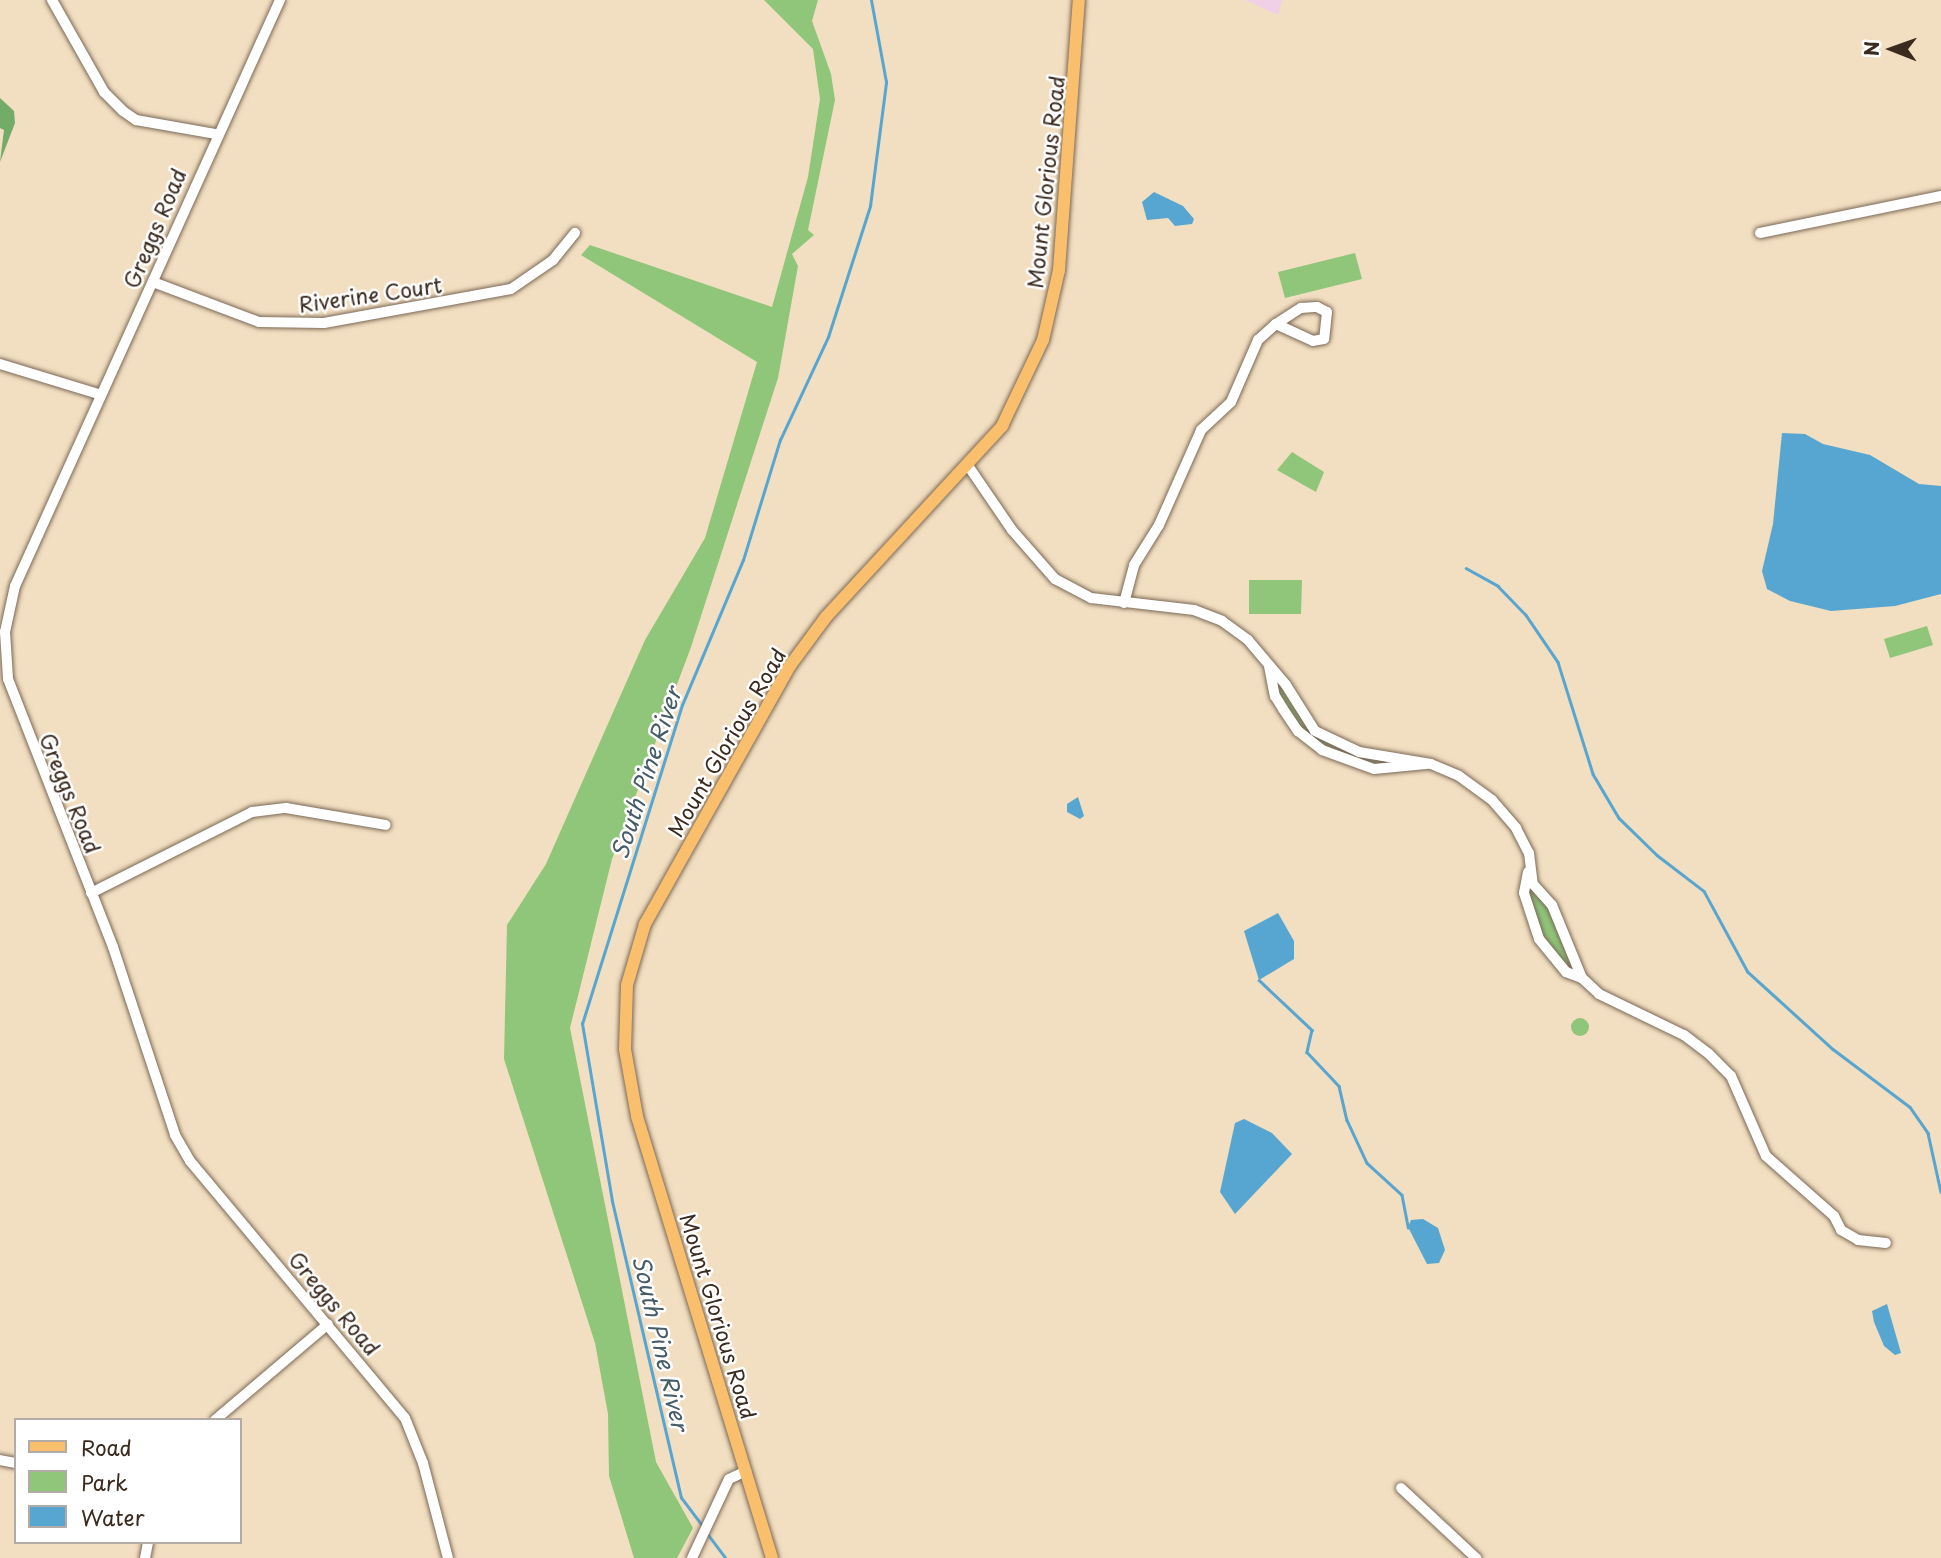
<!DOCTYPE html>
<html>
<head>
<meta charset="utf-8">
<style>
  body { margin:0 }
  #map { position:relative; width:1941px; height:1558px; overflow:hidden; background:#f2dec0; font-family:"Playpen Sans",sans-serif }
  div>[style] { position:absolute }
  [style*='--x'] { left:calc(var(--x)*1px); top:calc(var(--y)*1px); width:calc(var(--w)*1px); rotate:calc(var(--a)*1deg) }
  .built>* { inset:0; background:#efd0e6 }
  .green>* { inset:0; background:#8fc679 }
  .round { border-radius:50% }
  .forest>* { inset:0; background:#73ab69 }
  .water>* { inset:0; background:#57a6d1 }
  .stream>* { height:2.5px; margin:-1.25px; padding:0 1.25px; transform-origin:1.25px; border-radius:1.25px; background:#57a6d1 }
  .roads { filter:drop-shadow(0 0 2px #7b6957) drop-shadow(0 0 2px #7b6957) }
  .minor>* { height:10px; margin:-5px; padding:0 5px; transform-origin:5px; border-radius:5px; background:#fff }
  .major>* { height:12px; margin:-6px; padding:0 6px; transform-origin:6px; border-radius:6px; background:#f9bf6d }
  span { translate:-50% -50%; white-space:nowrap; text-align:center; line-height:1.15; -webkit-text-stroke:5px #fff; paint-order:stroke }
  .street-label { font-size:21px; color:#3b2a1e }
  .water-label { font-size:23px; color:#465c66; font-style:italic }
  .legend { position:absolute; left:14px; top:1418px; width:228px; height:126px; box-sizing:border-box; background:#fff; border:2px solid #b1aaa5; margin:0; padding:9px 12px; list-style:none; font-size:21px; color:#3b2a1e }
  .legend li { display:flex; align-items:center; gap:14px; height:35px }
  .legend b { width:35px; border:2px solid #b1aaa5 }
  .north { position:absolute; left:1857px; top:14px; width:70px; height:70px; -webkit-text-stroke:5px #fff; paint-order:stroke; rotate:271deg; font-size:19px; font-weight:700; line-height:28px; text-align:center; color:#3b2a1e }
  .north::after { content:''; display:block; margin:auto; width:24px; height:32px; background:#3b2a1e; clip-path:polygon(50% 0,100% 100%,50% 72%,0 100%) }
</style>
</head>
<body>
<div id="map">
  <div class="built">
    <i style="clip-path:polygon(1245px 0,1282px 0,1278px 15px)"></i>
  </div>
  <div class="green">
    <i style="clip-path:polygon(764px 0,818px 0,812px 21px,831px 74px,835px 100px,808px 230px,814px 235px,792px 254px,798px 266px,778px 378px,691px 647px,612px 859px,570px 1028px,656px 1462px,693px 1528px,677px 1558px,634px 1558px,609px 1476px,608px 1414px,595px 1343px,504px 1059px,507px 925px,546px 864px,645px 640px,705px 538px,757px 362px,581px 255px,590px 245px,772px 307px,808px 177px,820px 99px,813px 49px)"></i>
    <i style="clip-path:polygon(1355px 253px,1362px 279px,1285px 298px,1278px 272px)"></i>
    <i style="clip-path:polygon(1292px 452px,1324px 472px,1316px 492px,1277px 470px)"></i>
    <i style="clip-path:polygon(1249px 580px,1302px 580px,1301px 614px,1249px 614px)"></i>
    <i style="clip-path:polygon(1927px 626px,1933px 645px,1890px 658px,1884px 639px)"></i>
    <i style="clip-path:polygon(1270px 677px,1286px 685px,1315px 731px,1335px 743px,1431px 764px,1356px 764px,1298px 731px)"></i>
    <i style="clip-path:polygon(1526px 874px,1552px 905px,1582px 978px,1566px 972px,1530px 917px)"></i>
    <i class="round" style="left:1571px;top:1018px;width:18px;height:18px"></i>
  </div>
  <div class="forest">
    <i style="clip-path:polygon(0 98px,14px 111px,15px 123px,0 162px,4px 130px,0 128px)"></i>
  </div>
  <div class="water">
    <i style="clip-path:polygon(1154px 192px,1183px 206px,1194px 219px,1192px 224px,1175px 226px,1168px 218px,1147px 220px,1142px 202px)"></i>
    <i style="clip-path:polygon(1782px 433px,1805px 434px,1823px 444px,1870px 455px,1919px 484px,1941px 486px,1941px 594px,1895px 606px,1831px 611px,1790px 601px,1767px 589px,1762px 571px,1773px 524px)"></i>
    <i style="clip-path:polygon(1078px 797px,1084px 816px,1080px 819px,1067px 812px,1067px 804px)"></i>
    <i style="clip-path:polygon(1278px 913px,1294px 941px,1294px 959px,1259px 980px,1244px 931px)"></i>
    <i style="clip-path:polygon(1244px 1119px,1272px 1133px,1292px 1154px,1235px 1214px,1220px 1192px,1235px 1123px)"></i>
    <i style="clip-path:polygon(1423px 1219px,1438px 1228px,1445px 1250px,1439px 1263px,1427px 1264px,1408px 1227px,1411px 1220px)"></i>
    <i style="clip-path:polygon(1887px 1304px,1901px 1353px,1895px 1355px,1884px 1346px,1874px 1322px,1872px 1311px)"></i>
  </div>
  <div class="stream">
    <i style="--x:1466;--y:568;--w:37;--a:29"></i>
    <i style="--x:1498;--y:586;--w:40;--a:46"></i>
    <i style="--x:1526;--y:615;--w:57;--a:55.8"></i>
    <i style="--x:1558;--y:662;--w:117;--a:72.6"></i>
    <i style="--x:1593;--y:774;--w:51;--a:59.4"></i>
    <i style="--x:1619;--y:818;--w:53;--a:44.2"></i>
    <i style="--x:1657;--y:855;--w:59;--a:37.5"></i>
    <i style="--x:1704;--y:891;--w:92;--a:61.5"></i>
    <i style="--x:1748;--y:972;--w:115;--a:42.2"></i>
    <i style="--x:1833;--y:1049;--w:96;--a:37"></i>
    <i style="--x:1910;--y:1107;--w:32;--a:55"></i>
    <i style="--x:1928;--y:1133;--w:60;--a:77.6"></i>
    <i style="--x:1259;--y:980;--w:73;--a:43.3"></i>
    <i style="--x:1312;--y:1030;--w:23;--a:103"></i>
    <i style="--x:1307;--y:1052;--w:47;--a:46.7"></i>
    <i style="--x:1339;--y:1086;--w:35;--a:77"></i>
    <i style="--x:1347;--y:1120;--w:47;--a:65.1"></i>
    <i style="--x:1367;--y:1163;--w:47;--a:42.4"></i>
    <i style="--x:1402;--y:1195;--w:33;--a:79"></i>
    <i style="--x:703;--y:1527;--w:36;--a:-127"></i>
    <i style="--x:681;--y:1498;--w:305;--a:-103.1"></i>
    <i style="--x:612;--y:1201;--w:180;--a:-99.6"></i>
    <i style="--x:582;--y:1024;--w:334;--a:-72.6"></i>
    <i style="--x:682;--y:705;--w:157;--a:-67.2"></i>
    <i style="--x:743;--y:560;--w:126;--a:-72.9"></i>
    <i style="--x:780;--y:440;--w:114;--a:-65"></i>
    <i style="--x:828;--y:337;--w:138;--a:-72.2"></i>
    <i style="--x:870;--y:206;--w:125;--a:-82.6"></i>
    <i style="--x:886;--y:82;--w:83;--a:-100.4"></i>
    <i style="--x:707;--y:1533;--w:31;--a:53"></i>
  </div>
  <div class="roads">
    <div class="minor">
      <i style="--x:52;--y:0;--w:106;--a:60.5"></i>
      <i style="--x:104;--y:92;--w:27;--a:45"></i>
      <i style="--x:123;--y:111;--w:16;--a:35"></i>
      <i style="--x:136;--y:120;--w:80;--a:10"></i>
      <i style="--x:280;--y:0;--w:643;--a:114.33"></i>
      <i style="--x:15;--y:586;--w:47;--a:102.3"></i>
      <i style="--x:5;--y:632;--w:47;--a:86.3"></i>
      <i style="--x:8;--y:679;--w:288;--a:68.6"></i>
      <i style="--x:113;--y:947;--w:198;--a:71.7"></i>
      <i style="--x:175;--y:1135;--w:30;--a:60"></i>
      <i style="--x:190;--y:1161;--w:335;--a:50.1"></i>
      <i style="--x:405;--y:1418;--w:48;--a:68.2"></i>
      <i style="--x:423;--y:1463;--w:98;--a:75.3"></i>
      <i style="--x:1760;--y:233;--w:185;--a:-11.6"></i>
      <i style="--x:153;--y:282;--w:113;--a:20.7"></i>
      <i style="--x:259;--y:322;--w:65;--a:0.9"></i>
      <i style="--x:324;--y:323;--w:190;--a:-10.3"></i>
      <i style="--x:511;--y:289;--w:51;--a:-34.6"></i>
      <i style="--x:553;--y:260;--w:35;--a:-51"></i>
      <i style="--x:0;--y:364;--w:102;--a:17"></i>
      <i style="--x:969;--y:467;--w:76;--a:55.7"></i>
      <i style="--x:1012;--y:530;--w:65;--a:48.7"></i>
      <i style="--x:1055;--y:579;--w:41;--a:27.8"></i>
      <i style="--x:1091;--y:598;--w:104;--a:6.6"></i>
      <i style="--x:1194;--y:610;--w:30;--a:21"></i>
      <i style="--x:1222;--y:621;--w:32;--a:36"></i>
      <i style="--x:1248;--y:640;--w:59;--a:49.8"></i>
      <i style="--x:1286;--y:685;--w:54;--a:57.8"></i>
      <i style="--x:1315;--y:731;--w:49;--a:25.5"></i>
      <i style="--x:1359;--y:752;--w:73;--a:9.5"></i>
      <i style="--x:1431;--y:764;--w:30;--a:23"></i>
      <i style="--x:1459;--y:776;--w:41;--a:36"></i>
      <i style="--x:1492;--y:800;--w:37;--a:49"></i>
      <i style="--x:1516;--y:828;--w:28;--a:63"></i>
      <i style="--x:1529;--y:853;--w:31;--a:83"></i>
      <i style="--x:1533;--y:884;--w:28;--a:48"></i>
      <i style="--x:1552;--y:905;--w:79;--a:67.7"></i>
      <i style="--x:1582;--y:978;--w:23;--a:43"></i>
      <i style="--x:1599;--y:994;--w:94;--a:25.8"></i>
      <i style="--x:1684;--y:1035;--w:31;--a:37"></i>
      <i style="--x:1709;--y:1054;--w:31;--a:45"></i>
      <i style="--x:1731;--y:1076;--w:87;--a:66.4"></i>
      <i style="--x:1766;--y:1156;--w:91;--a:41.4"></i>
      <i style="--x:1834;--y:1216;--w:16;--a:63"></i>
      <i style="--x:1841;--y:1230;--w:20;--a:30"></i>
      <i style="--x:1858;--y:1240;--w:28;--a:6"></i>
      <i style="--x:1124;--y:603;--w:39;--a:-75"></i>
      <i style="--x:1134;--y:565;--w:47;--a:-58"></i>
      <i style="--x:1159;--y:525;--w:104;--a:-66.1"></i>
      <i style="--x:1201;--y:430;--w:41;--a:-43"></i>
      <i style="--x:1231;--y:402;--w:68;--a:-66.5"></i>
      <i style="--x:1258;--y:340;--w:24;--a:-42"></i>
      <i style="--x:1276;--y:324;--w:30;--a:-33"></i>
      <i style="--x:1301;--y:308;--w:16;--a:-4"></i>
      <i style="--x:1317;--y:307;--w:11;--a:27"></i>
      <i style="--x:1327;--y:312;--w:27;--a:96"></i>
      <i style="--x:1324;--y:339;--w:11;--a:170"></i>
      <i style="--x:1313;--y:341;--w:41;--a:-155.3"></i>
      <i style="--x:1269;--y:666;--w:31;--a:79"></i>
      <i style="--x:1275;--y:696;--w:15;--a:58"></i>
      <i style="--x:1283;--y:709;--w:27;--a:56"></i>
      <i style="--x:1298;--y:731;--w:31;--a:38"></i>
      <i style="--x:1322;--y:750;--w:55;--a:20.1"></i>
      <i style="--x:1374;--y:769;--w:52;--a:-5.5"></i>
      <i style="--x:1528;--y:872;--w:21;--a:101"></i>
      <i style="--x:1524;--y:893;--w:48;--a:71.9"></i>
      <i style="--x:1539;--y:939;--w:43;--a:50.7"></i>
      <i style="--x:1566;--y:972;--w:17;--a:21"></i>
      <i style="--x:91;--y:893;--w:180;--a:-26.7"></i>
      <i style="--x:252;--y:812;--w:34;--a:-7"></i>
      <i style="--x:286;--y:808;--w:101;--a:9.6"></i>
      <i style="--x:215;--y:1420;--w:148;--a:-40.3"></i>
      <i style="--x:0;--y:1460;--w:16;--a:11"></i>
      <i style="--x:1401;--y:1488;--w:103;--a:43"></i>
      <i style="--x:145;--y:1558;--w:16;--a:-79"></i>
      <i style="--x:692;--y:1558;--w:87;--a:-64.9"></i>
      <i style="--x:729;--y:1479;--w:19;--a:-25"></i>
    </div>
    <div class="major">
      <i style="--x:772;--y:1558;--w:462;--a:-107"></i>
      <i style="--x:637;--y:1116;--w:68;--a:-100.2"></i>
      <i style="--x:625;--y:1049;--w:64;--a:-88.2"></i>
      <i style="--x:627;--y:985;--w:64;--a:-73.6"></i>
      <i style="--x:645;--y:924;--w:295;--a:-60.7"></i>
      <i style="--x:789;--y:667;--w:62;--a:-53.5"></i>
      <i style="--x:826;--y:617;--w:260;--a:-47.3"></i>
      <i style="--x:1002;--y:426;--w:95;--a:-64.5"></i>
      <i style="--x:1043;--y:340;--w:72;--a:-77.1"></i>
      <i style="--x:1059;--y:270;--w:271;--a:-85.8"></i>
    </div>
  </div>
  <div class="street-label">
    <span style="left:1045px;top:182px;rotate:-84deg">Mount Glorious Road</span>
    <span style="left:154px;top:228px;rotate:-67deg">Greggs Road</span>
    <span style="left:370px;top:294px;rotate:-8deg">Riverine Court</span>
    <span style="left:726px;top:742px;rotate:-60deg">Mount Glorious Road</span>
    <span style="left:71px;top:793px;rotate:68deg">Greggs Road</span>
    <span style="left:335px;top:1303px;rotate:50deg">Greggs Road</span>
    <span style="left:719px;top:1316px;rotate:73deg">Mount Glorious Road</span>
  </div>
  <div class="water-label">
    <span style="left:646px;top:773px;rotate:-72deg">South Pine River</span>
    <span style="left:661px;top:1343px;rotate:77deg">South Pine River</span>
  </div>
  <ul class="legend">
  <li><b style="height:9px;background:#f9bf6d"></b>Road</li>
  <li><b style="height:19px;background:#8fc679"></b>Park</li>
  <li><b style="height:19px;background:#57a6d1"></b>Water</li>
  </ul>
  <div class="north">N</div>
</div>
</body>
</html>
